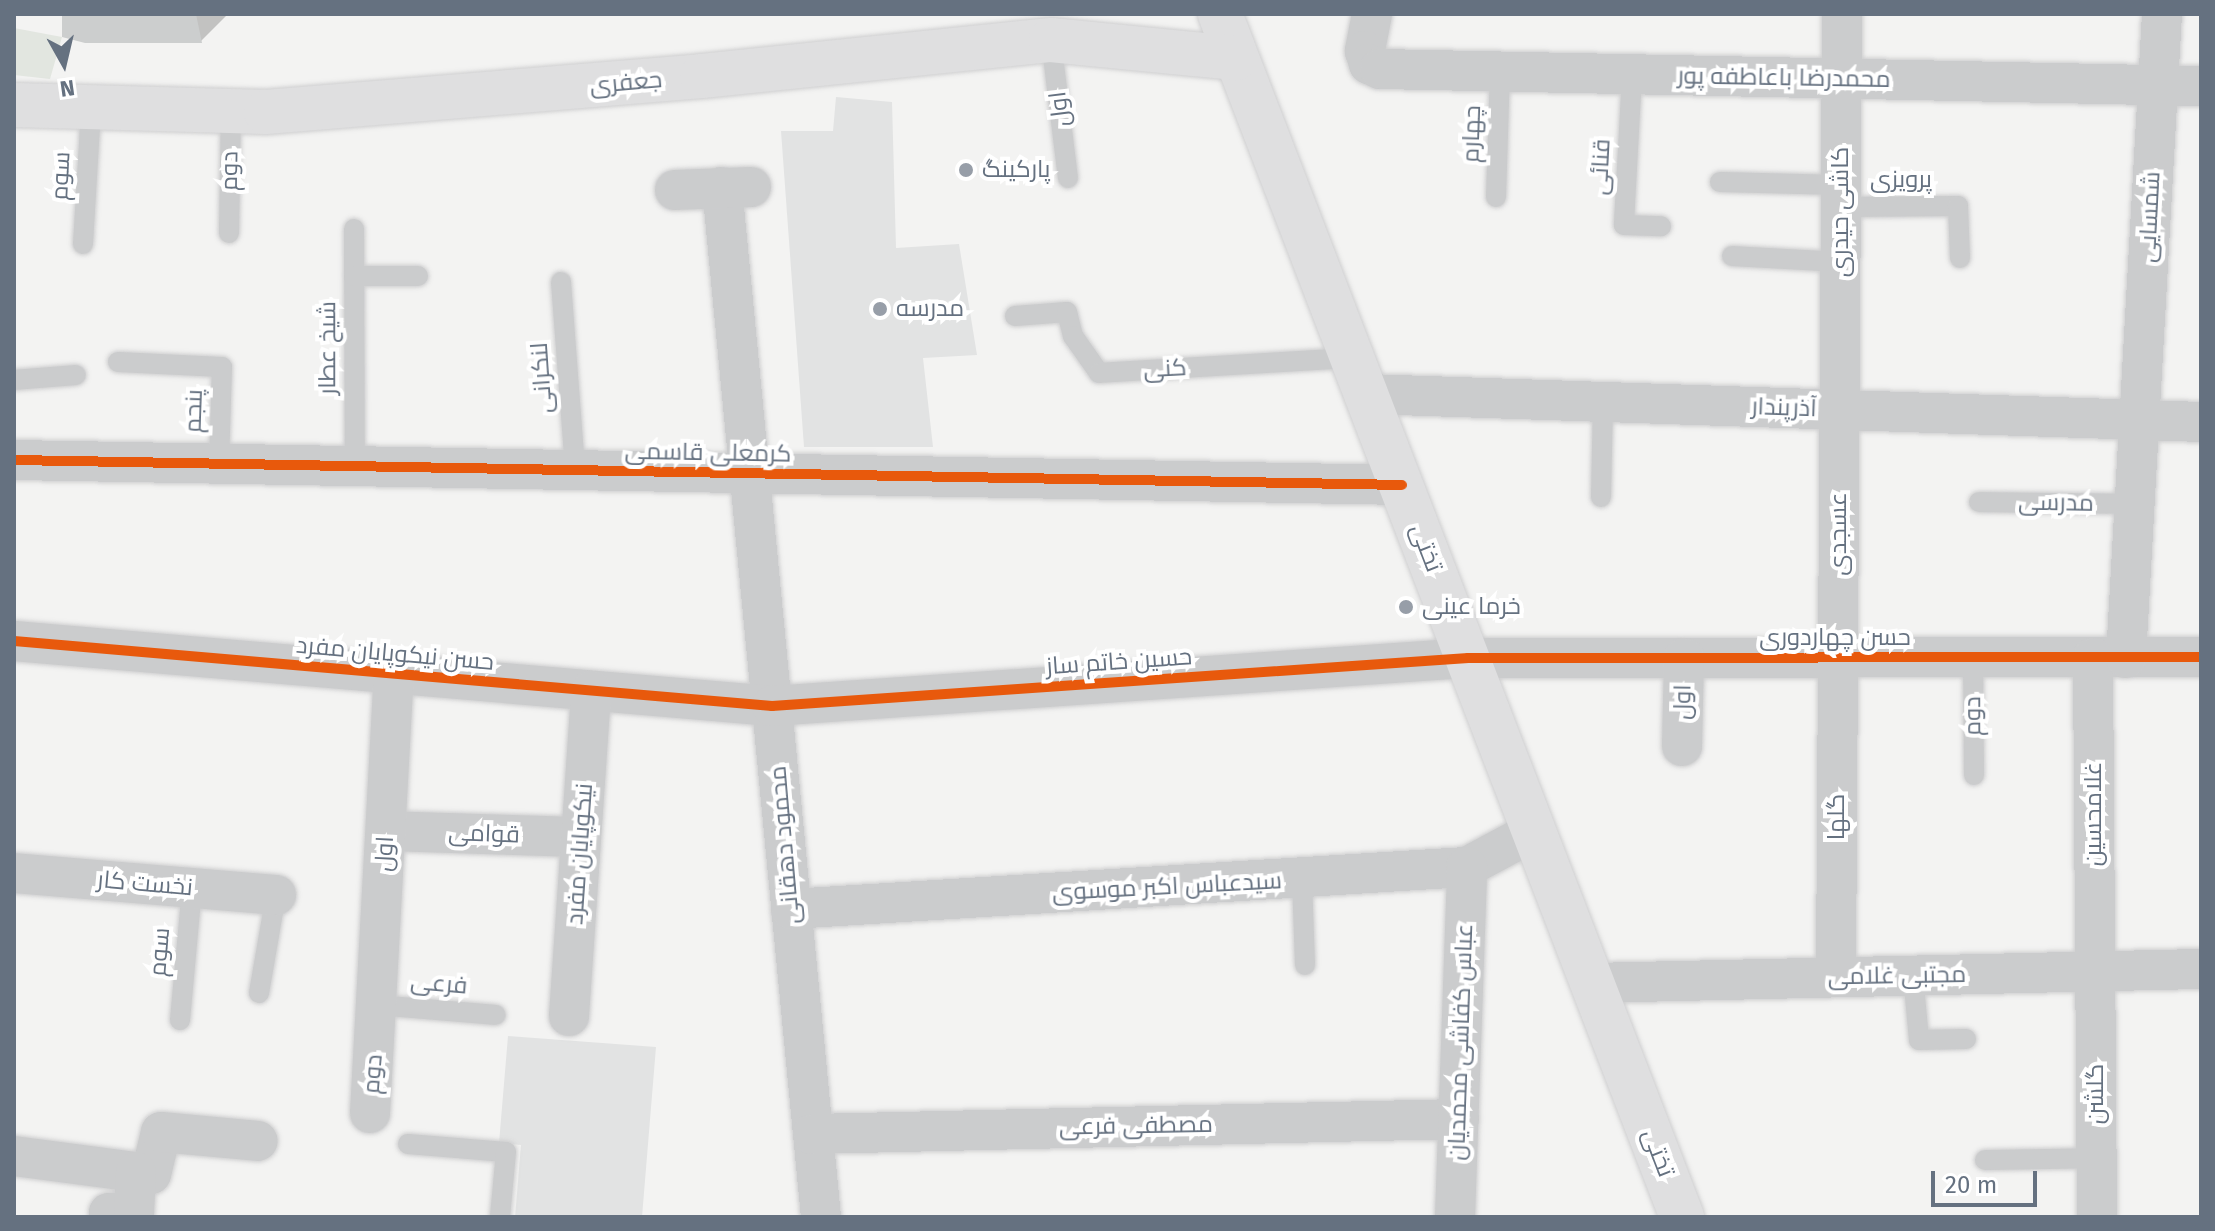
<!DOCTYPE html>
<html>
<head>
<meta charset="utf-8">
<style>
  body { margin:0 }
  #map { position:relative; width:2215px; height:1231px; overflow:hidden; background:#f3f3f2; font-family:"Fira Sans",Cairo,sans-serif }
  div>[style] { position:absolute }
  [style*='--x'] { left:calc(var(--x)*1px); top:calc(var(--y)*1px); width:calc(var(--w)*1px); rotate:calc(var(--a)*1deg) }
  .built>* { inset:0; background:#e2e3e3 }
  .green>* { inset:0; background:#e2e6e0 }
  .shadow>* { inset:0; background:#0003 }
  .building>* { inset:0; background:#cccece }
  .roads { filter:drop-shadow(0 0 2px #cfcfd0) drop-shadow(0 0 2px #cfcfd0) }
  .lane>* { height:20px; margin:-10px; padding:0 10px; transform-origin:10px; border-radius:10px; background:#cbcccd }
  .street>* { height:40px; margin:-20px; padding:0 20px; transform-origin:20px; border-radius:20px; background:#cbcccd }
  .secondary>* { height:44px; margin:-22px; padding:0 22px; transform-origin:22px; border-radius:22px; background:#dfdfe0 }
  .cycleway>* { height:10px; margin:-5px; padding:0 5px; transform-origin:5px; border-radius:5px; background:#e8590c }
  .dots>* { width:22px; height:22px; translate:-50% -50%; box-sizing:border-box; border:4px solid #fff; border-radius:50% }
  span { translate:-50% -50%; white-space:nowrap; text-align:center; line-height:1.15; -webkit-text-stroke:8px #fff; paint-order:stroke }
  .street-label { font-size:24px; color:#657180 }
  .poi-label { font-size:24px; color:#657180 }
  .left { translate:0 -50%; text-align:left }
  .frame { position:absolute; inset:0; border:16px solid #657180; pointer-events:none }
  .north { position:absolute; left:24px; top:24px; width:80px; height:80px; -webkit-text-stroke:6px #fff; paint-order:stroke; rotate:172deg; font-size:22px; font-weight:700; line-height:32px; text-align:center; color:#657180 }
  .north::after { content:''; display:block; margin:auto; width:28px; height:36px; background:#657180; clip-path:polygon(50% 0,100% 100%,50% 72%,0 100%) }
  .scale { position:absolute; left:1931px; top:1171px; width:106px; height:36px; box-sizing:border-box; border:4px solid #657180; border-top:0; padding-left:10px; font-size:24px; line-height:28px; white-space:nowrap; color:#657180; -webkit-text-stroke:6px #fff; paint-order:stroke }
</style>
</head>
<body>
<div id="map">
  <div class="built">
    <i style="clip-path:polygon(836px 97px,892px 102px,896px 248px,959px 244px,977px 355px,923px 358px,933px 447px,804px 447px,781px 131px,833px 131px)"></i>
    <i style="clip-path:polygon(508px 1036px,656px 1047px,642px 1217px,515px 1217px,521px 1145px,499px 1143px)"></i>
  </div>
  <div class="green">
    <i style="clip-path:polygon(14px 28px,62px 37px,50px 79px,14px 75px)"></i>
  </div>
  <div class="shadow">
    <i style="clip-path:polygon(64px 14px,227px 14px,227px 15px,201px 41px)"></i>
  </div>
  <div class="building">
    <i style="clip-path:polygon(62px 14px,196px 14px,202px 43px,85px 43px,62px 37px)"></i>
  </div>
  <div class="roads">
    <div class="lane">
      <i style="--x:1051;--y:40;--w:139;--a:83"></i>
      <i style="--x:1632;--y:75;--w:150;--a:93.1"></i>
      <i style="--x:1624;--y:225;--w:37;--a:2"></i>
      <i style="--x:1720;--y:182;--w:121;--a:1.4"></i>
      <i style="--x:1496;--y:197;--w:124;--a:-88.2"></i>
      <i style="--x:1841;--y:207;--w:117;--a:-0.5"></i>
      <i style="--x:1958;--y:206;--w:52;--a:87.8"></i>
      <i style="--x:354;--y:229;--w:237;--a:89.8"></i>
      <i style="--x:229;--y:233;--w:123;--a:-89.1"></i>
      <i style="--x:83;--y:244;--w:133;--a:-86.6"></i>
      <i style="--x:1732;--y:256;--w:108;--a:3.2"></i>
      <i style="--x:354;--y:276;--w:64;--a:0"></i>
      <i style="--x:561;--y:282;--w:189;--a:85.7"></i>
      <i style="--x:1015;--y:316;--w:52;--a:-4.4"></i>
      <i style="--x:1067;--y:312;--w:25;--a:76"></i>
      <i style="--x:1073;--y:336;--w:45;--a:54.9"></i>
      <i style="--x:1099;--y:373;--w:254;--a:-3.4"></i>
      <i style="--x:118;--y:362;--w:104;--a:2.8"></i>
      <i style="--x:222;--y:367;--w:97;--a:91.8"></i>
      <i style="--x:14;--y:380;--w:62;--a:-4.6"></i>
      <i style="--x:1601;--y:497;--w:95;--a:-88.8"></i>
      <i style="--x:1979;--y:502;--w:155;--a:0.7"></i>
      <i style="--x:1973;--y:658;--w:117;--a:89.5"></i>
      <i style="--x:1302;--y:879;--w:86;--a:88"></i>
      <i style="--x:1913;--y:975;--w:65;--a:84.7"></i>
      <i style="--x:1919;--y:1040;--w:47;--a:-1.2"></i>
      <i style="--x:259;--y:993;--w:99;--a:-80.2"></i>
      <i style="--x:378;--y:1005;--w:118;--a:4.8"></i>
      <i style="--x:180;--y:1020;--w:133;--a:-84.8"></i>
      <i style="--x:408;--y:1144;--w:98;--a:4.7"></i>
      <i style="--x:506;--y:1152;--w:65;--a:95.3"></i>
      <i style="--x:1985;--y:1160;--w:111;--a:-1"></i>
    </div>
    <div class="street">
      <i style="--x:1372;--y:14;--w:38;--a:101"></i>
      <i style="--x:1365;--y:51;--w:14;--a:73"></i>
      <i style="--x:1369;--y:64;--w:12;--a:24"></i>
      <i style="--x:1380;--y:69;--w:821;--a:1.19"></i>
      <i style="--x:722;--y:187;--w:1035;--a:84.51"></i>
      <i style="--x:675;--y:190;--w:76;--a:-2.3"></i>
      <i style="--x:1367;--y:394;--w:834;--a:1.92"></i>
      <i style="--x:14;--y:460;--w:1388;--a:1.03"></i>
      <i style="--x:14;--y:641;--w:761;--a:4.9"></i>
      <i style="--x:772;--y:706;--w:698;--a:-3.95"></i>
      <i style="--x:1468;--y:658;--w:733;--a:-0.08"></i>
      <i style="--x:2093;--y:658;--w:559;--a:89.59"></i>
      <i style="--x:2126;--y:658;--w:645;--a:-86.8"></i>
      <i style="--x:1682;--y:746;--w:88;--a:-88.7"></i>
      <i style="--x:386;--y:831;--w:195;--a:1.8"></i>
      <i style="--x:14;--y:873;--w:263;--a:4.8"></i>
      <i style="--x:791;--y:909;--w:677;--a:-3.56"></i>
      <i style="--x:1467;--y:867;--w:76;--a:-28.2"></i>
      <i style="--x:1836;--y:977;--w:963;--a:-89.64"></i>
      <i style="--x:1592;--y:983;--w:609;--a:-1.32"></i>
      <i style="--x:569;--y:1016;--w:326;--a:-86.1"></i>
      <i style="--x:370;--y:1113;--w:439;--a:-86.9"></i>
      <i style="--x:813;--y:1134;--w:646;--a:-1.33"></i>
      <i style="--x:14;--y:1156;--w:138;--a:7.5"></i>
      <i style="--x:151;--y:1174;--w:43;--a:-76.6"></i>
      <i style="--x:161;--y:1132;--w:97;--a:5.3"></i>
      <i style="--x:109;--y:1217;--w:4;--a:-90"></i>
      <i style="--x:109;--y:1213;--w:25;--a:0"></i>
      <i style="--x:134;--y:1213;--w:41;--a:-87.2"></i>
      <i style="--x:1455;--y:1217;--w:350;--a:-88"></i>
    </div>
    <div class="secondary">
      <i style="--x:1220;--y:14;--w:1289;--a:68.99"></i>
      <i style="--x:14;--y:105;--w:252;--a:1.6"></i>
      <i style="--x:266;--y:112;--w:437;--a:-4.7"></i>
      <i style="--x:702;--y:76;--w:351;--a:-5.9"></i>
      <i style="--x:1051;--y:40;--w:186;--a:5.6"></i>
    </div>
  </div>
  <div class="cycleway">
    <i style="--x:14;--y:460;--w:1388;--a:1.03"></i>
    <i style="--x:14;--y:641;--w:761;--a:4.9"></i>
    <i style="--x:772;--y:706;--w:698;--a:-3.95"></i>
    <i style="--x:1468;--y:658;--w:733;--a:-0.08"></i>
  </div>
  <div class="dots">
    <i style="left:966px;top:170px;background:#979ea8"></i>
    <i style="left:880px;top:309px;background:#979ea8"></i>
    <i style="left:1406px;top:607px;background:#979ea8"></i>
  </div>
  <div class="street-label">
    <span style="left:1784px;top:78px;rotate:1deg">محمدرضا باعاطفه پور</span>
    <span style="left:626px;top:83px;rotate:-5deg">جعفری</span>
    <span style="left:1060px;top:109px;rotate:-97deg">اول</span>
    <span style="left:1472px;top:134px;rotate:-88deg">چهارم</span>
    <span style="left:1601px;top:167px;rotate:-87deg">قنائی</span>
    <span style="left:230px;top:171px;rotate:-89deg">دوم</span>
    <span style="left:61px;top:176px;rotate:-87deg">سوم</span>
    <span style="left:1901px;top:180px">پرویزی</span>
    <span style="left:1841px;top:212px;rotate:-90deg">کاشی حیدری</span>
    <span style="left:2150px;top:217px;rotate:-87deg">شمسایی</span>
    <span style="left:328px;top:348px;rotate:-90deg">شیخ عطار</span>
    <span style="left:1165px;top:369px;rotate:-3deg">کنی</span>
    <span style="left:542px;top:378px;rotate:-94deg">لنکرانی</span>
    <span style="left:1784px;top:408px;rotate:2deg">آذرپندار</span>
    <span style="left:194px;top:411px;rotate:-88deg">پنجم</span>
    <span style="left:708px;top:453px;rotate:1deg">کرمعلی قاسمی</span>
    <span style="left:2056px;top:503px;rotate:1deg">مدرسی</span>
    <span style="left:1839px;top:534px;rotate:-90deg">عسجدی</span>
    <span style="left:1426px;top:548px;rotate:69deg">تختی</span>
    <span style="left:1835px;top:638px">حسن چهاردوری</span>
    <span style="left:395px;top:654px;rotate:5deg">حسن نیکوپایان مفرد</span>
    <span style="left:1119px;top:662px;rotate:-4deg">حسین خاتم ساز</span>
    <span style="left:1683px;top:702px;rotate:-89deg">اول</span>
    <span style="left:1973px;top:716px;rotate:-90deg">دوم</span>
    <span style="left:2094px;top:814px;rotate:-90deg">غلامحسین</span>
    <span style="left:1837px;top:817px;rotate:-90deg">گلها</span>
    <span style="left:484px;top:834px;rotate:2deg">قوامی</span>
    <span style="left:785px;top:845px;rotate:-95deg">محمود دهقانی</span>
    <span style="left:385px;top:854px;rotate:-87deg">اول</span>
    <span style="left:580px;top:854px;rotate:-86deg">نیکوپایان مفرد</span>
    <span style="left:145px;top:884px;rotate:5deg">نخست کار</span>
    <span style="left:1167px;top:887px;rotate:-3deg">سیدعباس اکبر موسوی</span>
    <span style="left:160px;top:952px;rotate:-85deg">سوم</span>
    <span style="left:1897px;top:976px;rotate:-1deg">مجتبی غلامی</span>
    <span style="left:439px;top:984px;rotate:5deg">فرعی</span>
    <span style="left:1461px;top:1042px;rotate:-88deg">عباس کفاشی محمدیان</span>
    <span style="left:373px;top:1074px;rotate:-85deg">دوم</span>
    <span style="left:2096px;top:1094px;rotate:-90deg">گلشن</span>
    <span style="left:1136px;top:1126px;rotate:-1deg">مصطفی فرعی</span>
    <span style="left:1658px;top:1153px;rotate:69deg">تختی</span>
  </div>
  <div class="poi-label">
    <span class="left" style="left:982px;top:170px">پارکینگ</span>
    <span class="left" style="left:896px;top:309px">مدرسه</span>
    <span class="left" style="left:1422px;top:607px">خرما عینی</span>
  </div>
  <div class="frame"></div>
  <div class="north">N</div>
  <div class="scale">20 m</div>
</div>
</body>
</html>
